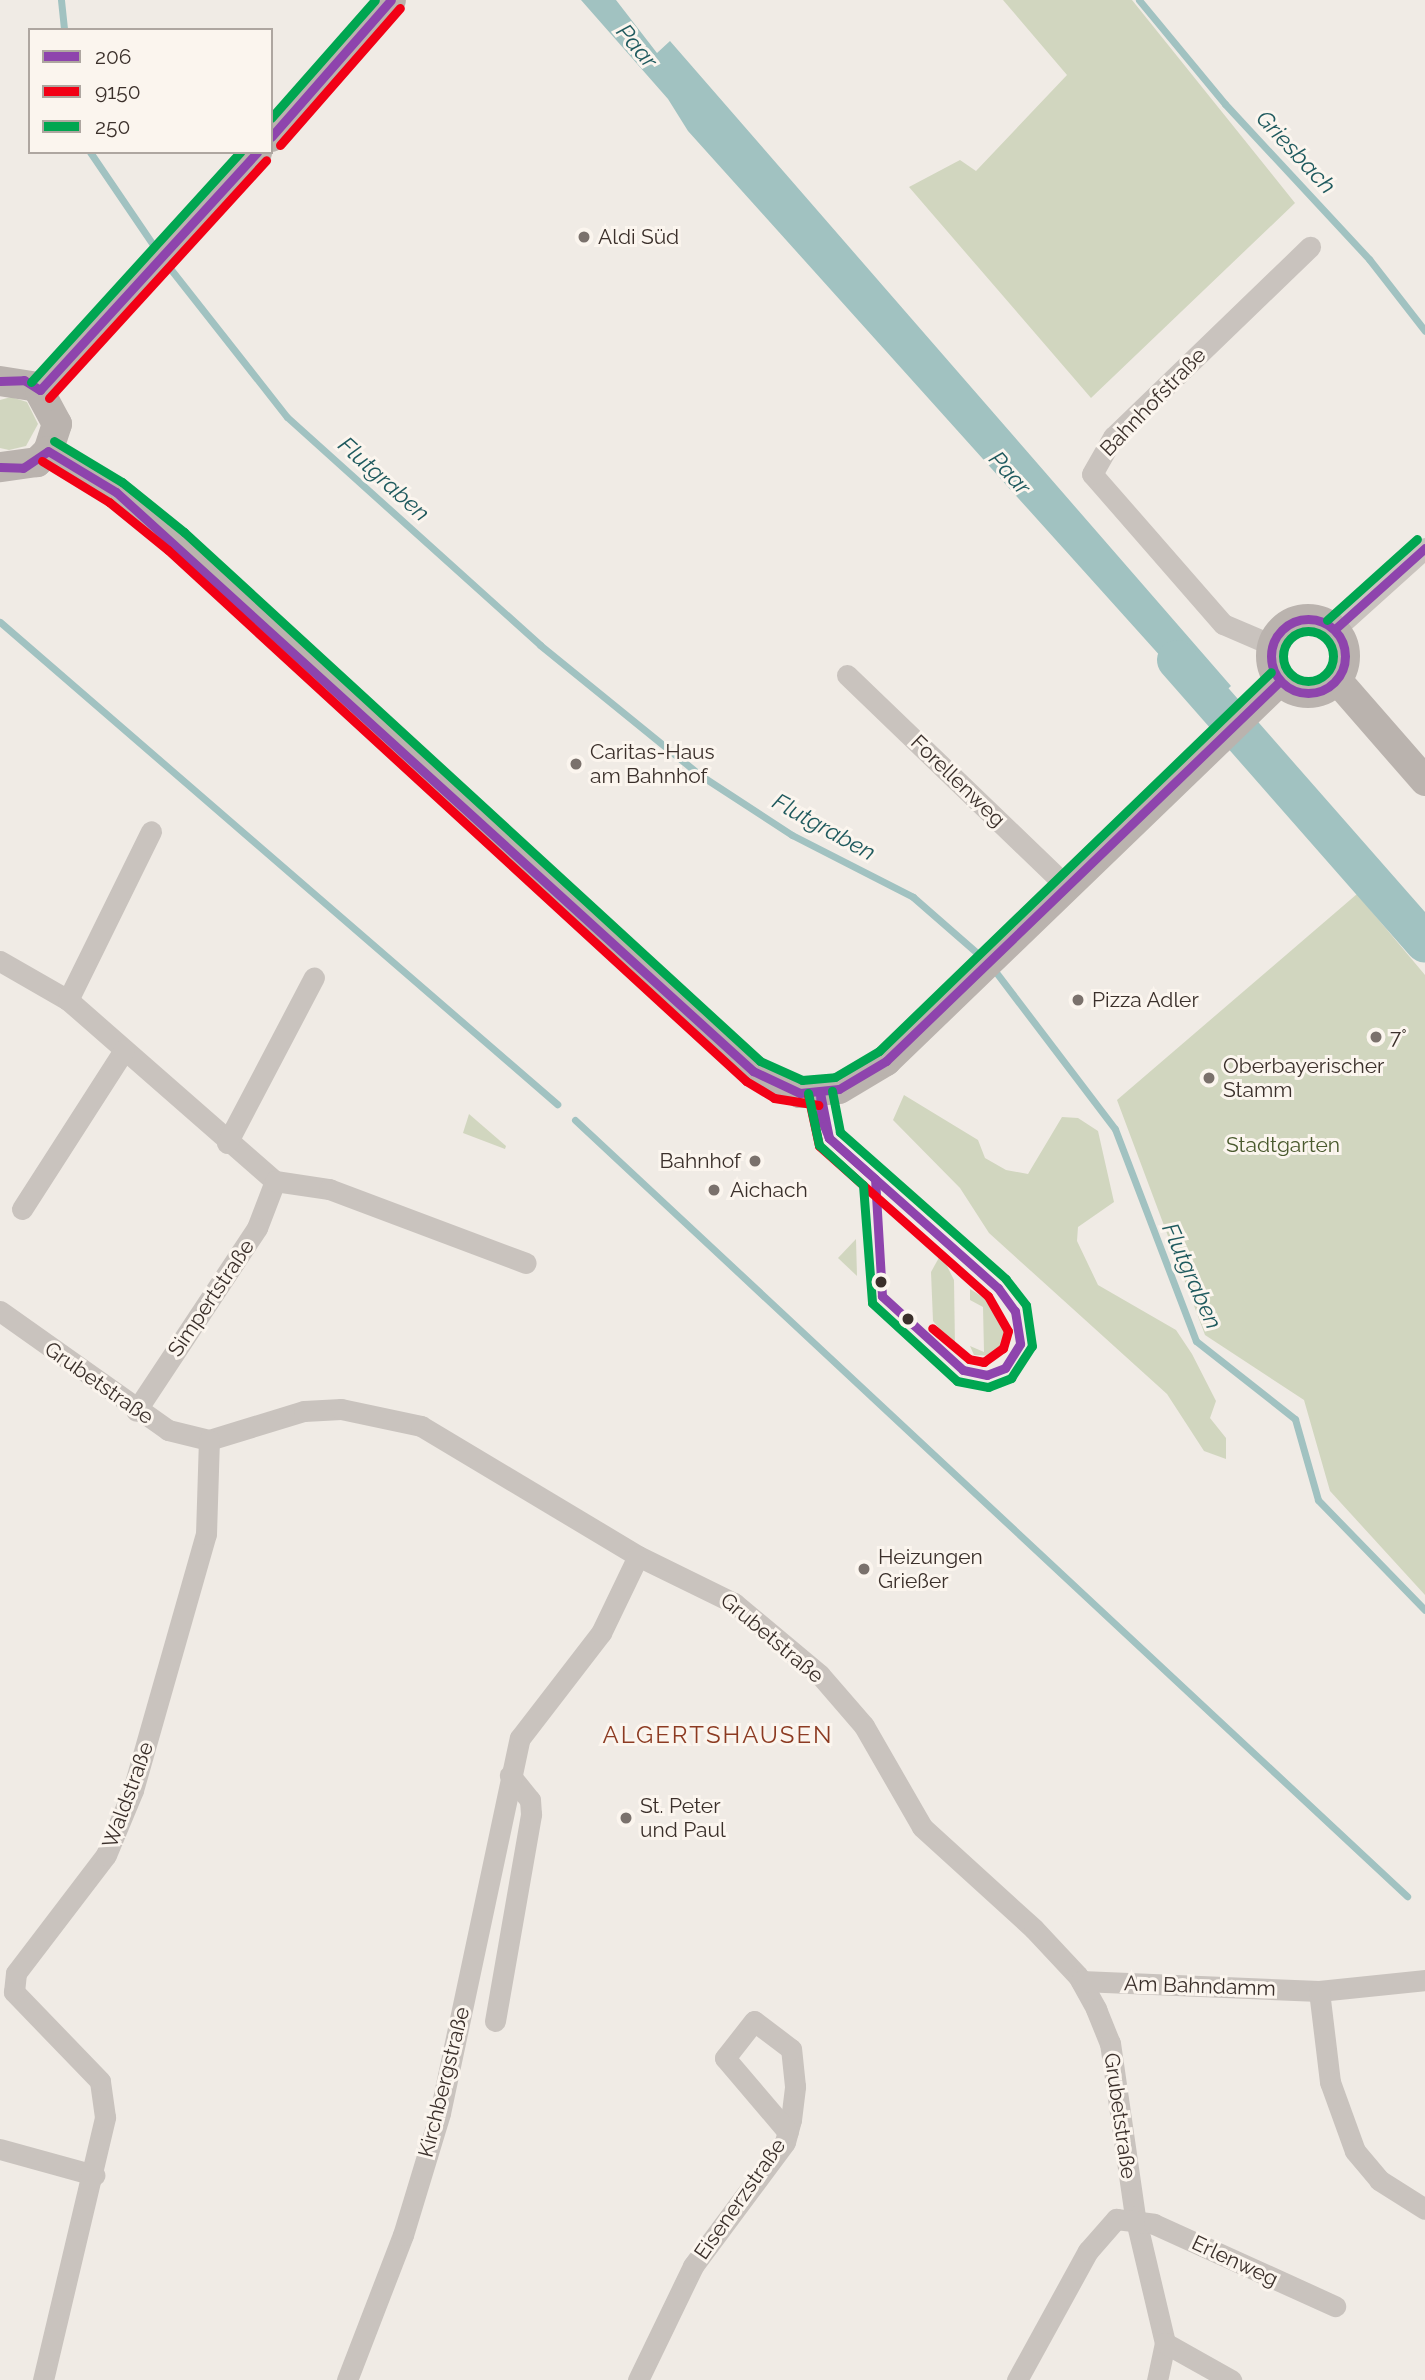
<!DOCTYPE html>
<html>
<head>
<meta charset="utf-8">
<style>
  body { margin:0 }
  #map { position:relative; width:1425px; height:2380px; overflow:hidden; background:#f0ebe5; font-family:Raleway,sans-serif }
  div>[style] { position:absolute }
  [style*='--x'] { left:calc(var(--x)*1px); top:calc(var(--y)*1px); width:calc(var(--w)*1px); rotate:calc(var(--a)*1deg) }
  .green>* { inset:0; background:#d1d6bf }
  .water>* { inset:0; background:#a1c2c1 }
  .stream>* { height:7px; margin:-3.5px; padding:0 3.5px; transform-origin:3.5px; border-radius:3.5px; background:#a1c2c1 }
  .river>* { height:40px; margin:-20px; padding:0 20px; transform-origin:20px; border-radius:20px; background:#a1c2c1 }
  .street>* { height:21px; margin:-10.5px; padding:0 10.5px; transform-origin:10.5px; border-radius:10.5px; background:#c9c3be }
  .secondary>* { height:30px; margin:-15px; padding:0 15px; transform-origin:15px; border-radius:15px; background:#bab3ae }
  .secondary>.ring { margin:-15px; padding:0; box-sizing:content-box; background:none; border:30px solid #bab3ae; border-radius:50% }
  .bus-1>* { height:9px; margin:-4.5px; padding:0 4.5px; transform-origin:4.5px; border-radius:4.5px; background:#8e44ad }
  .bus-1>.ring { margin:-4.5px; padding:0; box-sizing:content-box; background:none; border:9px solid #8e44ad; border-radius:50% }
  .bus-2>* { height:9px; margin:-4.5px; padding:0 4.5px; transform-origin:4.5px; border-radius:4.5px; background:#f20015 }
  .bus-3>* { height:9px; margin:-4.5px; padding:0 4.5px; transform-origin:4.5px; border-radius:4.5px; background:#00a651 }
  .bus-3>.ring { margin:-4.5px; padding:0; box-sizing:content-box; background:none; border:9px solid #00a651; border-radius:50% }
  .dots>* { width:19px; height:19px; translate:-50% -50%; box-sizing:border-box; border:4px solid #fbf5ee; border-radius:50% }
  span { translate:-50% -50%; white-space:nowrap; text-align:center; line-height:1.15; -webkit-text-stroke:6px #fbf5ee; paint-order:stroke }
  .poi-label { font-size:21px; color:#3b302b }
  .left { translate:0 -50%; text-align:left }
  .right { translate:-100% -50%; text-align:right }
  .street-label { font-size:21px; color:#3b302b }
  .park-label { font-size:21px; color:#4a5a2e }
  .water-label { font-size:23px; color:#1f5a5e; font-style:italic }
  .quarter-label { font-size:24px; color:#8c3b22; letter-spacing:2px }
  .legend { position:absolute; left:28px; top:28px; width:245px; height:126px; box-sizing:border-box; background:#fbf5ee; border:2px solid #aea6a0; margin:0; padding:9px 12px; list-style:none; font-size:21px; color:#3b302b }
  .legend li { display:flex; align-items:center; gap:14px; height:35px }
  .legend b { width:35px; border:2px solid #aea6a0 }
</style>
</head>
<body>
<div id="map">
  <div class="green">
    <i style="clip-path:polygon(1003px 0,1132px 0,1295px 203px,1091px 398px,909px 187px,960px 160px,976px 171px,1067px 75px)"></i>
    <i style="clip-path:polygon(11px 397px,27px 402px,38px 424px,26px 446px,9px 450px,0 448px,0 400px)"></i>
    <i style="clip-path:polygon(1357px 894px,1425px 975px,1425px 1595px,1330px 1491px,1304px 1400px,1205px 1335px,1117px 1100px)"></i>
    <i style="clip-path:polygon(904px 1095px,978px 1140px,985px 1158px,1006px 1170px,1028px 1174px,1062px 1117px,1078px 1118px,1098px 1131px,1114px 1202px,1078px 1227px,1077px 1241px,1098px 1285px,1176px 1330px,1192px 1354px,1216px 1401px,1210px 1418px,1226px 1438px,1226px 1459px,1204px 1451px,1167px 1394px,989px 1233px,960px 1188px,893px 1120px)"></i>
    <i style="clip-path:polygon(469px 1114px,506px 1146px,505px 1149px,463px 1133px)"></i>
    <i style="clip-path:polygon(856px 1239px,857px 1276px,838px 1258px)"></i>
    <i style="clip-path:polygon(941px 1254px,954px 1280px,955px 1347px,933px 1321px,931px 1272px)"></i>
    <i style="clip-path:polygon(970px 1289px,992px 1303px,1008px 1334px,993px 1356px,974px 1355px,970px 1346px,984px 1352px,983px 1307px,970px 1300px)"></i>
  </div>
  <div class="water">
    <i style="clip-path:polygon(581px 0,616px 0,657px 53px,670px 41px,1231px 686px,1207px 708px,688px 131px,668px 99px)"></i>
  </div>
  <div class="stream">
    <i style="--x:61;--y:0;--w:30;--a:84"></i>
    <i style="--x:1139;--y:0;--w:135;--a:50.4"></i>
    <i style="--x:1225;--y:104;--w:212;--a:47.1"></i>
    <i style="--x:1369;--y:259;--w:91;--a:52.1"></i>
    <i style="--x:90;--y:152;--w:117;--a:55.8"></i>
    <i style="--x:165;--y:262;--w:197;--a:51.8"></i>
    <i style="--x:287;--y:417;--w:341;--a:42"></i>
    <i style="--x:540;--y:645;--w:206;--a:39.1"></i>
    <i style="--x:700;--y:775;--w:110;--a:33.1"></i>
    <i style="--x:792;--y:835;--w:136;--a:27.1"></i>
    <i style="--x:913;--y:897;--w:94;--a:41.1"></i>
    <i style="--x:0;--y:622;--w:737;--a:40.87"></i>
    <i style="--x:992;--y:967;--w:203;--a:52.8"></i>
    <i style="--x:1115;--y:1129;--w:227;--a:69.1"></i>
    <i style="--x:1196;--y:1341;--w:126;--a:38.2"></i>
    <i style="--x:1295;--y:1419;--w:84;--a:74.1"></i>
    <i style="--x:1318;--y:1500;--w:153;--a:45.8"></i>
    <i style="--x:575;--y:1120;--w:1138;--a:43.01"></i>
  </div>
  <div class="river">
    <i style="--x:1177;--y:660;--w:376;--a:48.7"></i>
  </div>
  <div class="street">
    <i style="--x:1335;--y:629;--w:121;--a:-42"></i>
    <i style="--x:1272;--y:645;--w:53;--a:-156.8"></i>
    <i style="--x:1223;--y:624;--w:199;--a:-131.1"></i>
    <i style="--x:1092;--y:474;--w:43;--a:-60.4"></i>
    <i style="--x:1113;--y:437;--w:274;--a:-44"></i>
    <i style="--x:847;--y:675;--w:307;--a:43.9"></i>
    <i style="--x:0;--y:961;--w:78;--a:29.8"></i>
    <i style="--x:68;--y:1000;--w:275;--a:41.2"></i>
    <i style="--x:275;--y:1181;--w:50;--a:111"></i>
    <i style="--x:257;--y:1228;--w:219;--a:123.5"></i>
    <i style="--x:68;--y:1000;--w:188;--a:-63.8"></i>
    <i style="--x:227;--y:1143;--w:187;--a:-62.3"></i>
    <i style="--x:275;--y:1181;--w:55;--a:8.4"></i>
    <i style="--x:329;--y:1189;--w:210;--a:20.6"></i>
    <i style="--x:22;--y:1209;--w:189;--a:-57.3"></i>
    <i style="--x:0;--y:1311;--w:206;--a:35.3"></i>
    <i style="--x:168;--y:1430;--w:42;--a:13.7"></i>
    <i style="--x:209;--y:1440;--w:99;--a:-17"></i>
    <i style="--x:304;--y:1411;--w:37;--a:-3"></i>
    <i style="--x:341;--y:1409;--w:82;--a:12"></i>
    <i style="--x:421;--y:1426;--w:253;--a:30.9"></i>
    <i style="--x:638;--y:1556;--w:107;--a:26.1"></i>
    <i style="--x:734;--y:1603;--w:112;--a:39.9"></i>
    <i style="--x:820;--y:1675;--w:67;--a:49.2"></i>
    <i style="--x:864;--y:1726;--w:116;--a:60.1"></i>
    <i style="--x:922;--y:1827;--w:151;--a:42.3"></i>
    <i style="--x:1034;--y:1929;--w:64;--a:46.9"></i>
    <i style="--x:1078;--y:1976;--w:38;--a:61"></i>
    <i style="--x:1096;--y:2009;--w:37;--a:68"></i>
    <i style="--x:1110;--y:2043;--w:175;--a:81.8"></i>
    <i style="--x:1135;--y:2216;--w:130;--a:76.7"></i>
    <i style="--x:1165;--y:2343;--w:38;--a:102"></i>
    <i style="--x:1081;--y:1981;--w:238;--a:2.4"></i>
    <i style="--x:1319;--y:1991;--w:107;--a:-5.9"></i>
    <i style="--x:1319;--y:1991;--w:92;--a:83.1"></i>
    <i style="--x:1330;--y:2082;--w:73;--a:70.1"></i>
    <i style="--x:1355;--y:2151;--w:38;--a:50"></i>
    <i style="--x:1379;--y:2180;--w:54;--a:32.2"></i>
    <i style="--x:495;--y:2021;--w:210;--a:-80.1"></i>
    <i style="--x:531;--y:1814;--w:14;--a:-94"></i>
    <i style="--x:530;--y:1800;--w:32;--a:-129"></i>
    <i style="--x:0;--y:2149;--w:98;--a:15.5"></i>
    <i style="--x:1165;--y:2343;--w:76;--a:29.3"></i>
    <i style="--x:43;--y:2380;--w:270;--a:-76.7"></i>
    <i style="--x:105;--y:2117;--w:36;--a:-98"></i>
    <i style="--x:100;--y:2081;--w:124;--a:-134"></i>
    <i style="--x:14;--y:1992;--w:19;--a:-84"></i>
    <i style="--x:16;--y:1973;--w:148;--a:-52.7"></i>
    <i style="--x:106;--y:1855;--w:70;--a:-67.4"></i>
    <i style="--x:133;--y:1790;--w:266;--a:-74.1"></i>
    <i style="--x:206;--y:1534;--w:94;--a:-88.2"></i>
    <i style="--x:347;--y:2380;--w:155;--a:-68.9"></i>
    <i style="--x:403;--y:2235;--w:127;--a:-73.1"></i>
    <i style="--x:440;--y:2113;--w:383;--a:-78"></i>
    <i style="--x:520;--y:1738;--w:133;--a:-52.4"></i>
    <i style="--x:601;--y:1633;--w:85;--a:-64.3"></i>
    <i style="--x:638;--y:2380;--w:127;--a:-64.2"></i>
    <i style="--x:693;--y:2266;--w:154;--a:-53.4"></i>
    <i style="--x:785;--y:2142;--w:23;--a:-75"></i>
    <i style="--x:791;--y:2120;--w:34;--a:-83"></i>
    <i style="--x:795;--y:2086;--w:37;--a:-96"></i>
    <i style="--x:791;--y:2049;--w:46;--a:-142.9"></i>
    <i style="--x:754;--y:2021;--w:47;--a:128.1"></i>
    <i style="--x:725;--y:2058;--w:97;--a:49.6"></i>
    <i style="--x:1017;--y:2380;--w:147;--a:-61.2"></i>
    <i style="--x:1088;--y:2251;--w:43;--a:-48.8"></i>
    <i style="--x:1116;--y:2219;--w:38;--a:7"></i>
    <i style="--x:1154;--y:2224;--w:199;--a:24.4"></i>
  </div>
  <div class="secondary">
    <i style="--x:271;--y:137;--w:182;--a:-48.8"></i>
    <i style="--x:0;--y:381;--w:37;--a:9"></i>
    <i style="--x:37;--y:387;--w:42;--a:61.6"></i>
    <i style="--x:57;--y:424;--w:28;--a:108"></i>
    <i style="--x:48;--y:451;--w:16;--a:135"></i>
    <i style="--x:37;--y:462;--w:37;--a:172"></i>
    <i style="--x:40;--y:390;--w:322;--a:-47.6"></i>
    <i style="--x:48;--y:451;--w:79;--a:31.1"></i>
    <i style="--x:116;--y:492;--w:77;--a:39.2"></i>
    <i style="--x:176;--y:541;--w:783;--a:42.57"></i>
    <i style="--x:753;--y:1071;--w:52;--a:25.1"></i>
    <i style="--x:800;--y:1093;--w:39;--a:-6"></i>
    <i style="--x:839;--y:1089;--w:55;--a:-30.8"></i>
    <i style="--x:886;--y:1061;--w:547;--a:-43.96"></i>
    <i class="ring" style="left:1271px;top:619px;width:44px;height:44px"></i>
    <i style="--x:1337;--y:680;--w:134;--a:48.9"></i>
  </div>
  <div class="bus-1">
    <i style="--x:271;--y:137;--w:182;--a:-48.8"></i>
    <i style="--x:0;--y:381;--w:24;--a:-2"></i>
    <i style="--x:24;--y:380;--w:19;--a:32"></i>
    <i style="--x:40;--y:390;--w:322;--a:-47.6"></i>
    <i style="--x:0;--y:467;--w:23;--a:2"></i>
    <i style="--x:23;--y:468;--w:30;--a:-34"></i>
    <i style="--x:48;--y:451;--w:79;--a:31.1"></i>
    <i style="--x:116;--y:492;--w:861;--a:42.27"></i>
    <i style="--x:753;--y:1071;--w:52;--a:25.1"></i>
    <i style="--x:800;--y:1093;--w:39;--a:-6"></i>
    <i style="--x:839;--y:1089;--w:55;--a:-30.8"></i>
    <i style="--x:886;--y:1061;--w:547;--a:-43.96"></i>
    <i class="ring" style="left:1271px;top:619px;width:65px;height:65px"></i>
    <i style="--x:1335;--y:629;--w:121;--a:-42"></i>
    <i style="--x:820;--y:1093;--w:46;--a:78.7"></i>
    <i style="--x:829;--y:1138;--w:22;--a:-112"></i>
    <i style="--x:821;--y:1118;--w:25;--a:-92"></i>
    <i style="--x:829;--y:1138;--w:226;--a:41.6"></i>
    <i style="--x:998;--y:1288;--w:29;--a:54"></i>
    <i style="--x:1015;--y:1311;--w:33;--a:81"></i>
    <i style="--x:1020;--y:1344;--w:28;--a:122"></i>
    <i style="--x:1005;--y:1368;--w:19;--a:159"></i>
    <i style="--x:987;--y:1375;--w:25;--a:-168"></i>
    <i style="--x:963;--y:1370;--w:110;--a:-137.6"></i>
    <i style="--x:882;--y:1296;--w:117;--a:-93.4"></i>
    <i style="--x:875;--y:1179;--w:62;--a:-138.3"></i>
  </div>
  <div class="bus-2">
    <i style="--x:280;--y:145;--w:182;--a:-48.8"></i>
    <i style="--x:49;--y:398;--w:322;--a:-47.6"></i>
    <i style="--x:42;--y:461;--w:79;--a:31.5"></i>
    <i style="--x:109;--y:502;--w:76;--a:39.1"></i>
    <i style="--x:168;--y:550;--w:785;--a:42.57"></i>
    <i style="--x:746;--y:1081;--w:33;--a:31"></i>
    <i style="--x:774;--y:1098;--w:45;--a:9"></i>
    <i style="--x:808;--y:1095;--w:52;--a:77.8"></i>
    <i style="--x:819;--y:1146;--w:226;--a:41.6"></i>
    <i style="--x:988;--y:1296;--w:40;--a:60.3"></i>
    <i style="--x:1008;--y:1331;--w:18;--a:106"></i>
    <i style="--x:1003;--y:1348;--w:24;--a:144"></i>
    <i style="--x:984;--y:1362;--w:15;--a:-169"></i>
    <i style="--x:969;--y:1359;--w:48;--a:-140"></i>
  </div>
  <div class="bus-3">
    <i style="--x:271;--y:118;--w:157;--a:-48.6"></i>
    <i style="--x:31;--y:382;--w:311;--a:-47.7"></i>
    <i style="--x:54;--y:441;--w:79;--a:31.1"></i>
    <i style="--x:122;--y:482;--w:80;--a:38.9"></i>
    <i style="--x:184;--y:532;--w:782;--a:42.56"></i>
    <i style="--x:760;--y:1061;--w:46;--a:24.3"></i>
    <i style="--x:802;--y:1080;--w:33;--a:-5"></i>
    <i style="--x:835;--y:1077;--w:51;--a:-30.6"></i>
    <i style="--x:879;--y:1051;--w:545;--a:-44.03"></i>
    <i style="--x:1327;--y:620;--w:121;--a:-42"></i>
    <i class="ring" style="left:1283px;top:631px;width:41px;height:41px"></i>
    <i style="--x:808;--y:1093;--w:53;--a:78.1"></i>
    <i style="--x:819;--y:1145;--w:59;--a:42.3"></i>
    <i style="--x:863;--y:1185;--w:118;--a:85.6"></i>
    <i style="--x:872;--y:1303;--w:115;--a:42.5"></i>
    <i style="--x:957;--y:1381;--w:32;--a:11"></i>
    <i style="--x:988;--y:1387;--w:25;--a:-21"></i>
    <i style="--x:1011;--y:1378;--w:38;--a:-57"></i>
    <i style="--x:1032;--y:1346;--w:41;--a:-98.3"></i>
    <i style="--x:1026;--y:1305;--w:33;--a:-128"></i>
    <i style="--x:1006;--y:1279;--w:222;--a:-138.5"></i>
    <i style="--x:840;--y:1132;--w:42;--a:-101"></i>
  </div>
  <div class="dots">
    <i style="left:584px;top:237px;background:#7a716c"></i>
    <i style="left:576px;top:764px;background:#7a716c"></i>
    <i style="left:1078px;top:1000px;background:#7a716c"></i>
    <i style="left:1376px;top:1037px;background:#7a716c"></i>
    <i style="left:1209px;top:1078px;background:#7a716c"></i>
    <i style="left:755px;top:1161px;background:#7a716c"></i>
    <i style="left:714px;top:1190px;background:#7a716c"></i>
    <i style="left:881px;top:1282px;background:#3b302b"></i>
    <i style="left:908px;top:1319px;background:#3b302b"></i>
    <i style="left:864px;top:1569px;background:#7a716c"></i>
    <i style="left:626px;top:1818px;background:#7a716c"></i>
  </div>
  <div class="poi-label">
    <span class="left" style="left:598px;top:237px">Aldi Süd</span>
    <span class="left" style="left:590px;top:764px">Caritas-Haus<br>am Bahnhof</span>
    <span class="left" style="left:1092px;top:1000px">Pizza Adler</span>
    <span class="left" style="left:1390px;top:1037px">7°</span>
    <span class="left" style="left:1223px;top:1078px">Oberbayerischer<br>Stamm</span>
    <span class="right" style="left:741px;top:1161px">Bahnhof</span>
    <span class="left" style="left:730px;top:1190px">Aichach</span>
    <span class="left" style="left:878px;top:1569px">Heizungen<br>Grießer</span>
    <span class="left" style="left:640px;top:1818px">St. Peter<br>und Paul</span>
  </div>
  <div class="street-label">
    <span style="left:1153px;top:402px;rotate:-46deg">Bahnhofstraße</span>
    <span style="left:958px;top:781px;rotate:44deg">Forellenweg</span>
    <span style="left:211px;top:1298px;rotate:-56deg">Simpertstraße</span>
    <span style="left:99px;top:1383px;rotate:35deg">Grubetstraße</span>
    <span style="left:772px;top:1638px;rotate:40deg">Grubetstraße</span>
    <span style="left:128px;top:1795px;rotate:-70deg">Waldstraße</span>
    <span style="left:1200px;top:1986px;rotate:2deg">Am Bahndamm</span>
    <span style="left:444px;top:2082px;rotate:-76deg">Kirchbergstraße</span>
    <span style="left:1120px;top:2116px;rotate:82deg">Grubetstraße</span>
    <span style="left:740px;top:2199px;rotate:-55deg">Eisenerzstraße</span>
    <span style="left:1235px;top:2261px;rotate:25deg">Erlenweg</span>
  </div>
  <div class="park-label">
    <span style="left:1283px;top:1145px">Stadtgarten</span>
  </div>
  <div class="water-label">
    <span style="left:637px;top:46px;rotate:50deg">Paar</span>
    <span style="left:1296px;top:152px;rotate:47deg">Griesbach</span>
    <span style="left:1010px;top:473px;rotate:48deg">Paar</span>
    <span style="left:384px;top:479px;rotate:42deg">Flutgraben</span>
    <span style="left:824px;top:827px;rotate:29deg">Flutgraben</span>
    <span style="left:1192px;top:1276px;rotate:66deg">Flutgraben</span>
  </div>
  <div class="quarter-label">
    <span style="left:718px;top:1735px">ALGERTSHAUSEN</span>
  </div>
  <ul class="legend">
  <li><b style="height:9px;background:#8e44ad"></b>206</li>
  <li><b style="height:9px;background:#f20015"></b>9150</li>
  <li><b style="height:9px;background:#00a651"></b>250</li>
  </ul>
</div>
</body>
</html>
